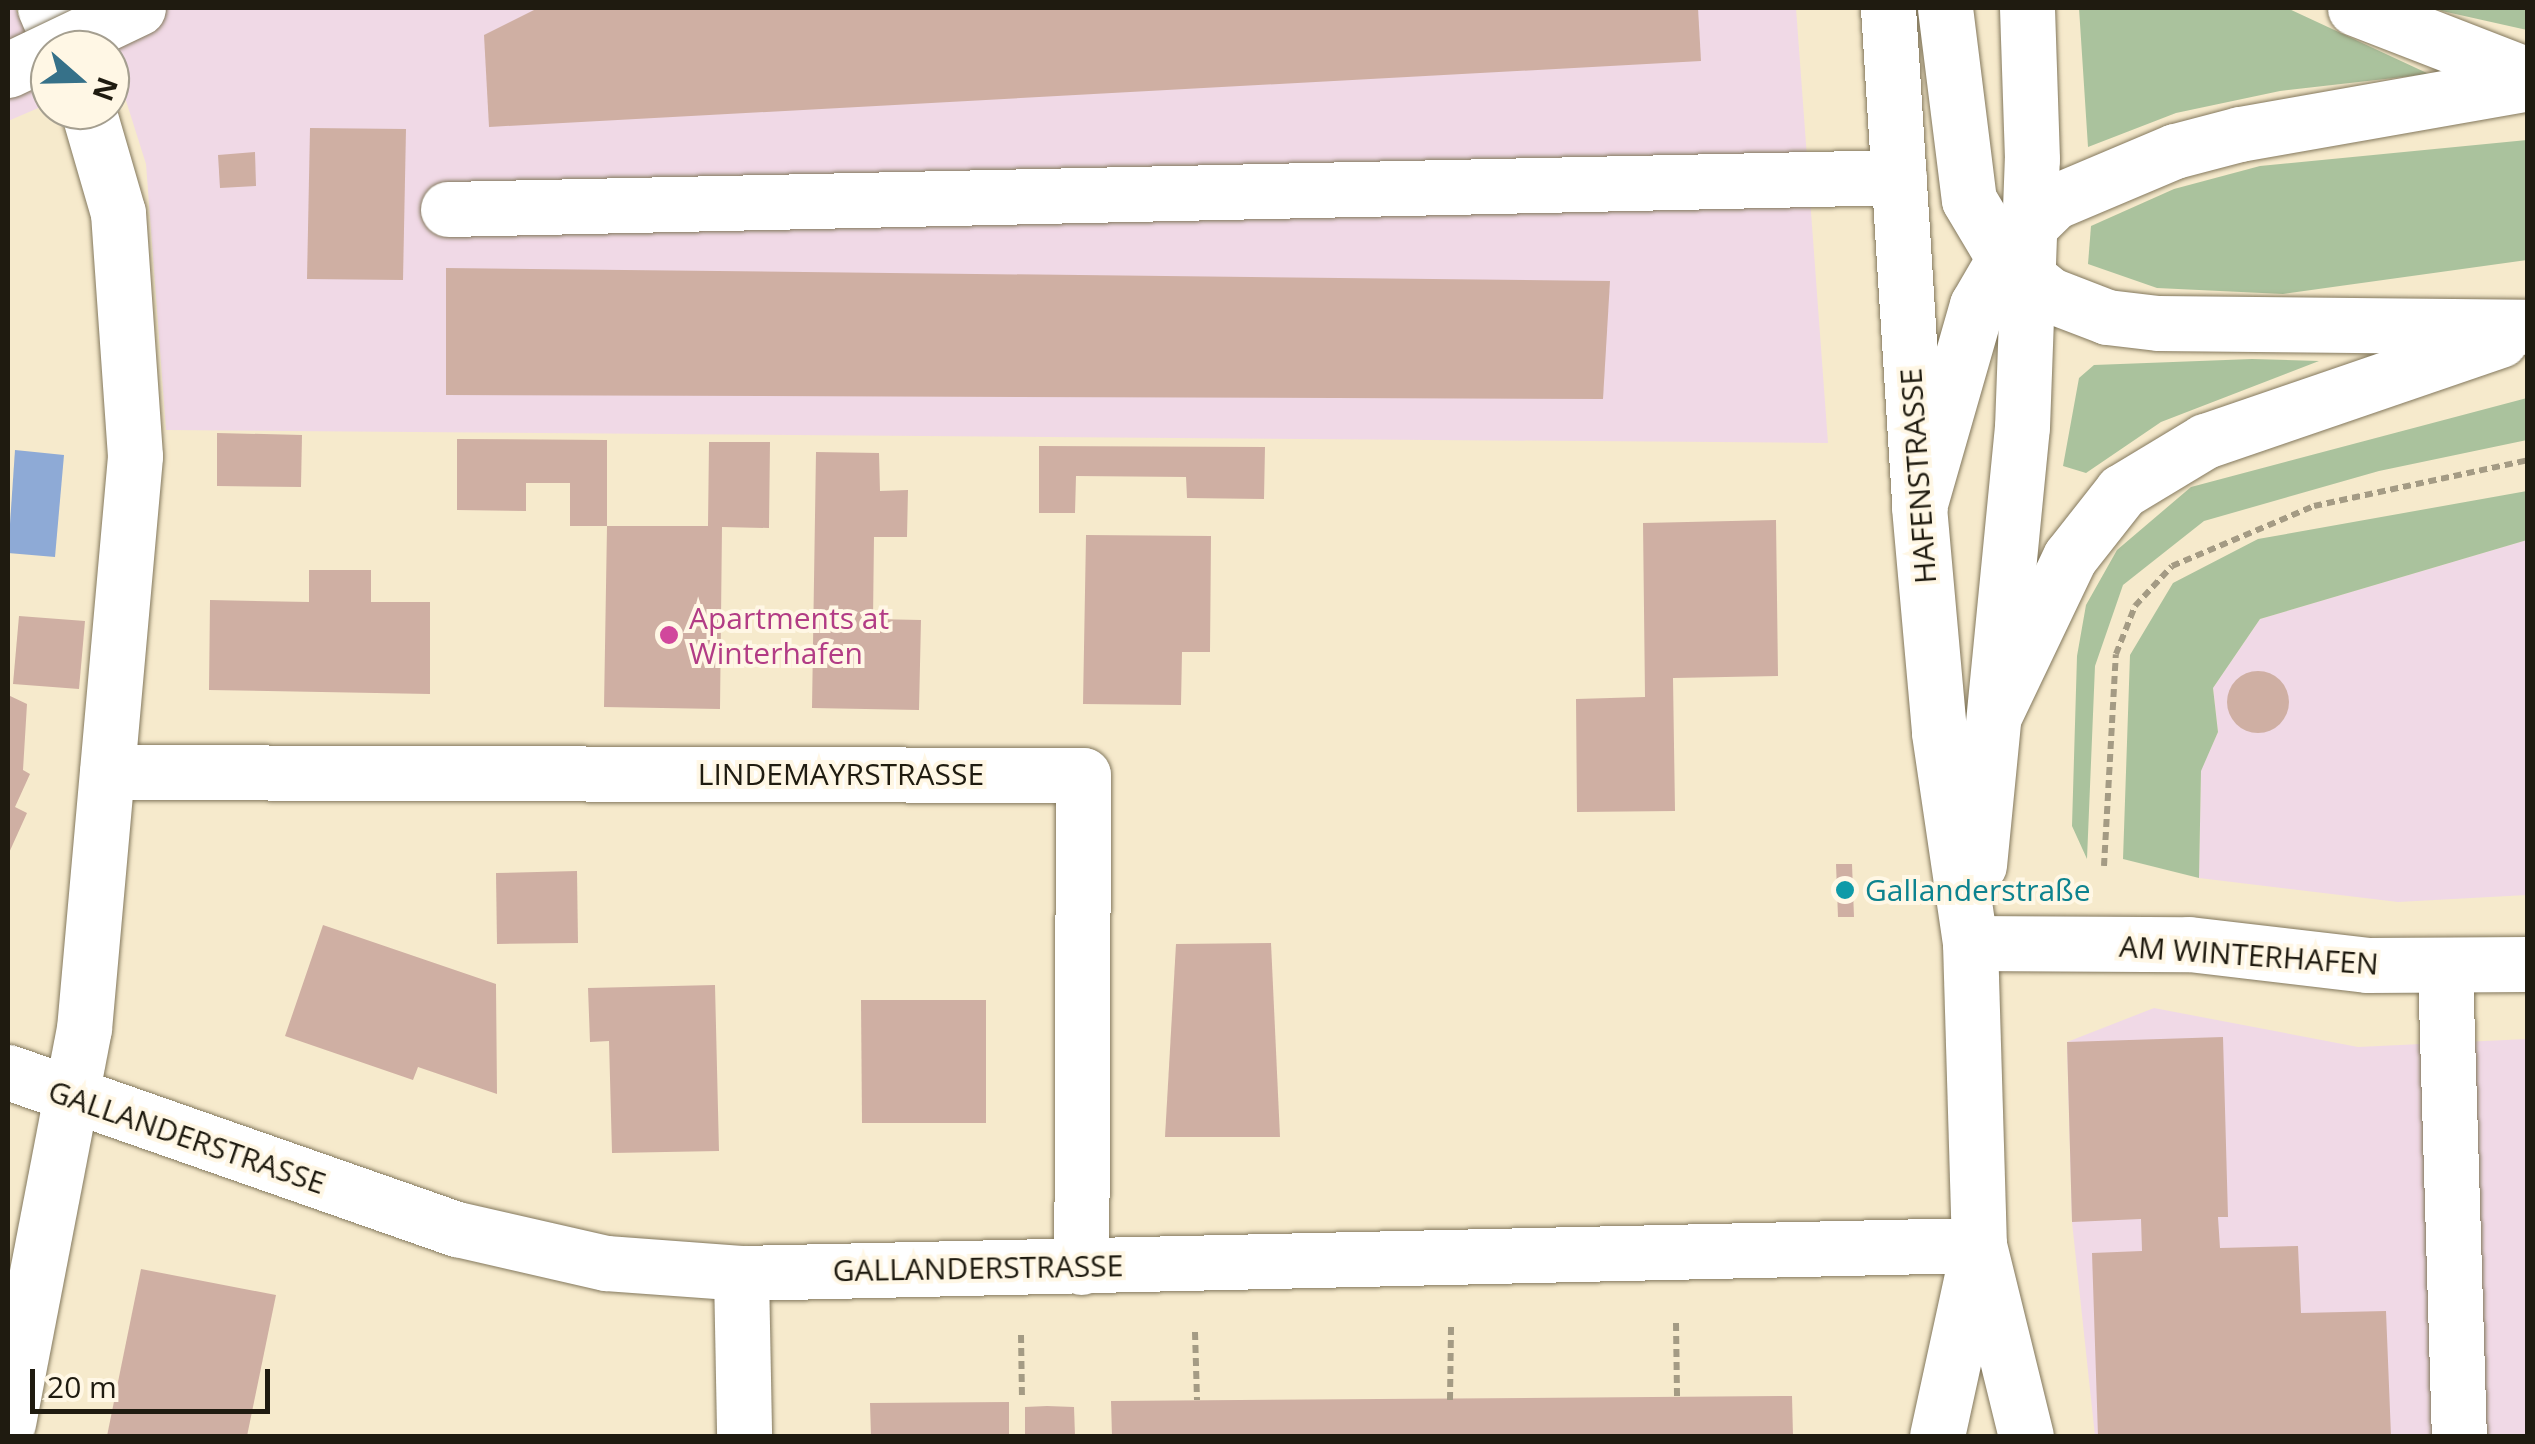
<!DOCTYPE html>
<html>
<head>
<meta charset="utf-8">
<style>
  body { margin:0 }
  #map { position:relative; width:2535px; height:1444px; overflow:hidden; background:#f6eacc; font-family:"Open Sans",sans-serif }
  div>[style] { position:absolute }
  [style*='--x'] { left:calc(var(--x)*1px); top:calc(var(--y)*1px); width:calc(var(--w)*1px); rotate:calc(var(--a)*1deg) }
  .commercial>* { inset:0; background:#f0d9e6 }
  .green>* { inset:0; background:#aac29d }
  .water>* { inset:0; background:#8eaad6 }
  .building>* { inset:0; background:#cfafa3 }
  .round { border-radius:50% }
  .path>* { height:6px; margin-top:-3px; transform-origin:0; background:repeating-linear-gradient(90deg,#a49b84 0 8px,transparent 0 13px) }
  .roads { filter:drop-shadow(0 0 2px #83785d) drop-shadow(0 0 2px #83785d) }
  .minor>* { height:55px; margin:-27.5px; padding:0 27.5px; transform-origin:27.5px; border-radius:27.5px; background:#fff }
  .major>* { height:55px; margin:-27.5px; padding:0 27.5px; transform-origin:27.5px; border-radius:27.5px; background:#fff }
  .highway>* { height:55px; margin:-27.5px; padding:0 27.5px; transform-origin:27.5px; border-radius:27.5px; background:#fff }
  .bridges { filter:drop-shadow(0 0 2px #83785d) drop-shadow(0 0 2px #83785d) }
  .highway-bridge>* { height:55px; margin:-27.5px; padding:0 27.5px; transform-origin:27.5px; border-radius:27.5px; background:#fff }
  .dots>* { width:28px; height:28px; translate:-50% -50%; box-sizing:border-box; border:5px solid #fff7e5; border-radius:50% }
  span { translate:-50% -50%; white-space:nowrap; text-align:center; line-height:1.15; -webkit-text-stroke:8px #fff7e5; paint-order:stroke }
  .street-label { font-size:30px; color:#1f1b10 }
  .hotel-label { font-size:30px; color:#b23c85 }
  .left { translate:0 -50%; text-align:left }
  .culture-label { font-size:30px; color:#0d838f }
  .frame { position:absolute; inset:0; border:10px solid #1f1b10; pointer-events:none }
  .north { position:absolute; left:30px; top:30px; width:100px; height:100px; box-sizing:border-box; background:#fff7e5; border:2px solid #a59f90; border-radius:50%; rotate:110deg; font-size:28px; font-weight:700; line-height:40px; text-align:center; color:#1f1b10 }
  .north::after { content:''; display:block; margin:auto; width:35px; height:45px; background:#367189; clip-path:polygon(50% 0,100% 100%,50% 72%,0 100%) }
  .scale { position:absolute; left:30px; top:1369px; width:240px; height:45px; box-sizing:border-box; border:5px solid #1f1b10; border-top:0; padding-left:12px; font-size:30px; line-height:35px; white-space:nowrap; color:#1f1b10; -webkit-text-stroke:8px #fff7e5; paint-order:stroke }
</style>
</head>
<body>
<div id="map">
  <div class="commercial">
    <i style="clip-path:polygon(8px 8px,15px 8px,50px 87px,50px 103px,8px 121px)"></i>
    <i style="clip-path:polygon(88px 8px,1796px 8px,1828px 443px,166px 430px,146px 164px,110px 50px)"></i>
    <i style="clip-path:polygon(2527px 540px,2527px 895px,2398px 902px,2199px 878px,2201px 770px,2218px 732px,2213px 688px,2260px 619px)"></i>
    <i style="clip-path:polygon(2154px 1008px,2358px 1047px,2527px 1039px,2527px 1436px,2095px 1436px,2072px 1222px,2067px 1042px)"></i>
  </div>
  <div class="green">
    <i style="clip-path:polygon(2079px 8px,2287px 8px,2429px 74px,2280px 91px,2176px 113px,2088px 147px)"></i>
    <i style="clip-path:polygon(2435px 8px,2527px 8px,2527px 30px,2442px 11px)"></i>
    <i style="clip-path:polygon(2527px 140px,2527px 260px,2283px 294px,2157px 288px,2088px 264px,2091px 226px,2174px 189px,2260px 166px)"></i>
    <i style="clip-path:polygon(2252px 359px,2319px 361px,2161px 422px,2086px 473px,2063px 466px,2079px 378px,2094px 365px)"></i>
    <i style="clip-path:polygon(2527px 398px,2527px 440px,2379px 471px,2204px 521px,2123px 585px,2095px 666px,2087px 859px,2072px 826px,2077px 656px,2086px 605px,2117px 550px,2191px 487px)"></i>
    <i style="clip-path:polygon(2527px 491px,2527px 540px,2260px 619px,2213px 688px,2218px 732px,2201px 771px,2199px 878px,2123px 859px,2130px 655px,2173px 583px,2258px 539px)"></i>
  </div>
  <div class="water">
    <i style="clip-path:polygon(15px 450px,64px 455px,55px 557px,8px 553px)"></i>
  </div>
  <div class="building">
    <i style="clip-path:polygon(538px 8px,1698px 8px,1701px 61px,489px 127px,484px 35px)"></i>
    <i style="clip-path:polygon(310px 128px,406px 129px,403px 280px,307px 279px)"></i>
    <i style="clip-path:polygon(255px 152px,256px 186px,220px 188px,218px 155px)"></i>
    <i style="clip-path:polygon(446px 268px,1610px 281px,1603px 399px,446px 395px)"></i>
    <i style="clip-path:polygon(217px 433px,302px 435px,301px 487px,217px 486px)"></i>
    <i style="clip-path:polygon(457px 439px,607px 440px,607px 526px,570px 526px,570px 483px,526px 483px,526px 511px,457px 510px)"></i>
    <i style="clip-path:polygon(709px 442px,770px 442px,769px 528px,722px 527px,720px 709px,604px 707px,607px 526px,708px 526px)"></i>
    <i style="clip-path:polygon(1039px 446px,1265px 447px,1264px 499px,1187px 498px,1186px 477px,1076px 476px,1075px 513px,1039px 513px)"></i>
    <i style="clip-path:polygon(816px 452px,879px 453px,880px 491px,908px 490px,907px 537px,874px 537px,873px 619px,921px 620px,919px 710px,812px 708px)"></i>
    <i style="clip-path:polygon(1776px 520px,1778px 676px,1673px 678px,1675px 811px,1577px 812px,1576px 699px,1645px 697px,1643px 523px)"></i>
    <i style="clip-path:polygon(1086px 535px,1211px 536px,1210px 652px,1182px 652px,1181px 705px,1083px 704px)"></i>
    <i style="clip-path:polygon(309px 570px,371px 570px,371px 602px,430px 602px,430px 694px,209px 690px,210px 600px,309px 602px)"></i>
    <i style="clip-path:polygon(19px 616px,85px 621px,79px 689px,13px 684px)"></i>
    <i class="round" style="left:2227px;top:671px;width:62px;height:62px"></i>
    <i style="clip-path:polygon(8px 695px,27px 704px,23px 770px,30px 774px,15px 807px,27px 813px,8px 855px)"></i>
    <i style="clip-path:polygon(1836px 864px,1852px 864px,1854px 917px,1838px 917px)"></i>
    <i style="clip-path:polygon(577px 871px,578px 943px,497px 944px,496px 873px)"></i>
    <i style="clip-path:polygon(323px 925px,496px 984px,497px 1094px,418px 1067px,413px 1080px,285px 1036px)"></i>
    <i style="clip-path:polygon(1271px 943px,1280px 1137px,1165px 1137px,1176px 944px)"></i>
    <i style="clip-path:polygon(715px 985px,719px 1151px,612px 1153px,609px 1041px,590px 1042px,588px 988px)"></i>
    <i style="clip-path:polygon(861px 1000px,986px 1000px,986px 1123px,862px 1123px)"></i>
    <i style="clip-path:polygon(2223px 1037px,2228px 1217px,2218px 1217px,2220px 1248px,2298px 1246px,2301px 1313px,2386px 1311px,2391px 1436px,2098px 1436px,2092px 1253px,2142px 1251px,2141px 1219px,2072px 1222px,2067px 1042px)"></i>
    <i style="clip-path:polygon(141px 1269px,276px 1295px,247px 1436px,107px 1436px)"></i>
    <i style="clip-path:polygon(1792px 1396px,1793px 1436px,1112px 1436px,1111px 1401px)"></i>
    <i style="clip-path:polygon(1009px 1402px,1009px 1436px,871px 1436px,870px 1403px)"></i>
    <i style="clip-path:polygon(1047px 1406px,1074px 1407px,1075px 1436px,1025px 1436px,1025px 1407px)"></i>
  </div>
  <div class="path">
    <i style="--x:2104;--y:866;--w:212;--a:-86.8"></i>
    <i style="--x:2116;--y:654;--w:52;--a:-68.4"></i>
    <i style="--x:2135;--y:606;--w:54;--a:-47.2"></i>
    <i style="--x:2172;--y:566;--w:154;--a:-22.9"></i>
    <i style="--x:2314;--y:506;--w:219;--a:-12.1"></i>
    <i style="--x:1676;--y:1323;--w:74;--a:89.2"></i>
    <i style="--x:1195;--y:1332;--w:68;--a:88.3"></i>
    <i style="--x:1021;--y:1335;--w:64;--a:89.1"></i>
    <i style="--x:1450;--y:1400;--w:74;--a:-89.2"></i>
  </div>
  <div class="roads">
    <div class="minor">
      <i style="--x:45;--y:8;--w:46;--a:66.8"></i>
      <i style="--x:448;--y:209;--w:1451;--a:-1.26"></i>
      <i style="--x:107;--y:772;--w:976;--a:0.18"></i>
      <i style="--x:1083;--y:775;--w:492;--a:90.2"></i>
      <i style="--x:1970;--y:943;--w:219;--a:0.3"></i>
      <i style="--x:2189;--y:944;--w:179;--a:6.7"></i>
      <i style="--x:2367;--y:965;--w:161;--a:-0.4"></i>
      <i style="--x:2445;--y:968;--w:468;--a:88.3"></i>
      <i style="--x:8;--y:1072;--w:476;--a:19.3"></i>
      <i style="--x:457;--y:1229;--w:153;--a:12.9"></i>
      <i style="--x:606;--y:1263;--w:135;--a:4.2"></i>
      <i style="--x:741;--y:1273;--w:1238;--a:-1.3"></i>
      <i style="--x:741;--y:1273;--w:163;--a:88.9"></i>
      <i style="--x:8;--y:1423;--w:401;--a:-79.1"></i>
      <i style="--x:84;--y:1029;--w:575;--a:-84.91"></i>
      <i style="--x:135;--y:456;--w:244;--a:-94"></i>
      <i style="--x:118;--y:213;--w:107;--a:-106.2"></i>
    </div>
    <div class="major">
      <i style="--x:1888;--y:8;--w:500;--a:86.4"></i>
      <i style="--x:1919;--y:507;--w:227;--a:84.9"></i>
      <i style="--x:1939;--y:733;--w:212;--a:81.6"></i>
      <i style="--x:1970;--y:943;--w:302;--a:88.3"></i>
      <i style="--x:1979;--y:1245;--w:197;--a:76.2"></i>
      <i style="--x:1979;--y:865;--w:440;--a:-84.4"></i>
      <i style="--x:2022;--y:427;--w:268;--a:-87.9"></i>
      <i style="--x:2032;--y:159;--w:151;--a:-91.9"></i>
      <i style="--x:1937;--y:1436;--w:187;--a:-77.7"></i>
    </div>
    <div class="highway">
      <i style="--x:1945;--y:8;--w:193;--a:82.9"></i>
      <i style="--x:1969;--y:200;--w:66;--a:59.2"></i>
      <i style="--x:2003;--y:257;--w:60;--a:39"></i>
      <i style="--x:2050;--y:295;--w:61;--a:21.1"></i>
      <i style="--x:2107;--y:317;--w:51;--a:6.7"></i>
      <i style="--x:2158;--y:323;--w:370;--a:0.6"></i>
      <i style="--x:2355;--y:8;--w:186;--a:21.2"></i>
      <i style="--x:1919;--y:507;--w:210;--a:-74"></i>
      <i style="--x:1977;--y:305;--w:75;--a:-59.7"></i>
      <i style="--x:2015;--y:240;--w:54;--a:-44.3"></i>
      <i style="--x:2054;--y:202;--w:131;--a:-22.9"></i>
      <i style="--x:2175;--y:151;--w:67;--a:-14.7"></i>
      <i style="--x:2240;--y:134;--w:292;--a:-10"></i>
      <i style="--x:1995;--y:714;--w:174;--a:-64.5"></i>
      <i style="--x:2070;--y:557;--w:84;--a:-51.8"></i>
      <i style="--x:2122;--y:491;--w:97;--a:-31.1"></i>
      <i style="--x:2205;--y:441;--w:312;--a:-18.9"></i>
    </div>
  </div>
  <div class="bridges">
    <div class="highway-bridge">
      <i style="--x:8;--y:70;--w:144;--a:-25.5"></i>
    </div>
  </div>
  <div class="dots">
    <i style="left:669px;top:635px;background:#d1479c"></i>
    <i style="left:1845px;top:890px;background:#0f9aa8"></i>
  </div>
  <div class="street-label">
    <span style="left:1918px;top:476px;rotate:-94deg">HAFENSTRASSE</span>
    <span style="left:841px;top:774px">LINDEMAYRSTRASSE</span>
    <span style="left:2249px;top:955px;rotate:4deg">AM WINTERHAFEN</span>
    <span style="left:187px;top:1137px;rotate:19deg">GALLANDERSTRASSE</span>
    <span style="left:978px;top:1268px;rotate:-1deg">GALLANDERSTRASSE</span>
  </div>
  <div class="hotel-label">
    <span class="left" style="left:689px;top:635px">Apartments at<br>Winterhafen</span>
  </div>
  <div class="culture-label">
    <span class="left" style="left:1865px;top:890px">Gallanderstraße</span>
  </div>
  <div class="frame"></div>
  <div class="north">N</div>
  <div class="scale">20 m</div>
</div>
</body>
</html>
